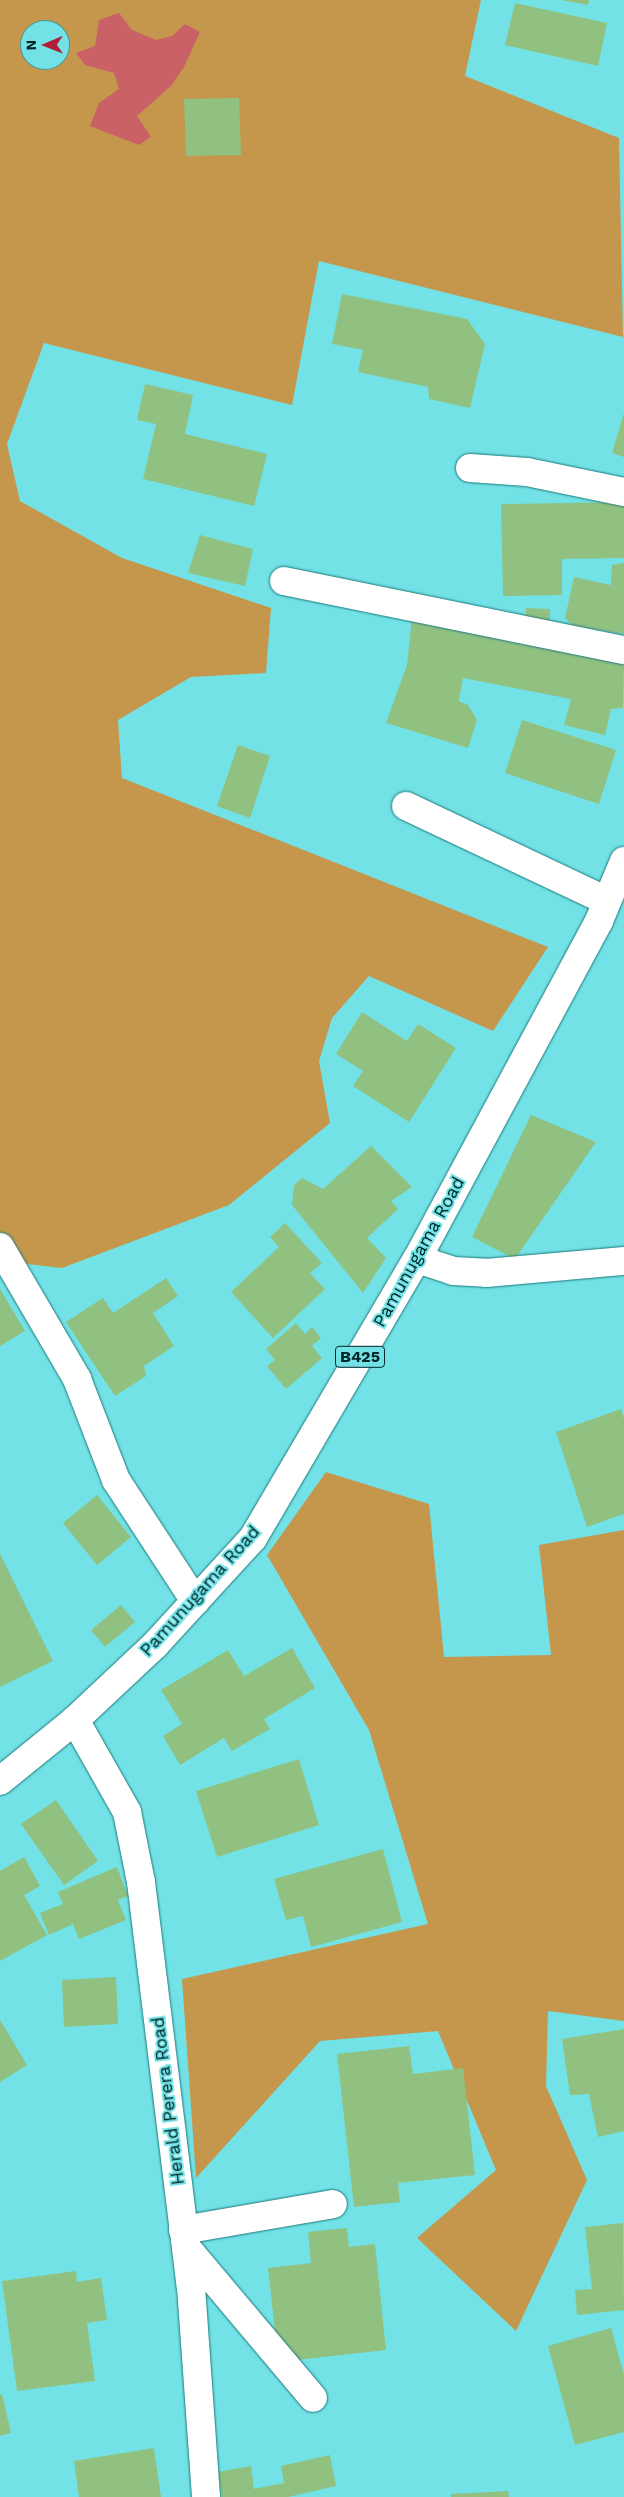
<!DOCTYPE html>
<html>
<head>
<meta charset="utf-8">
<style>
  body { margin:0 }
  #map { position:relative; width:624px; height:2497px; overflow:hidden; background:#73e2e6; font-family:"Work Sans",sans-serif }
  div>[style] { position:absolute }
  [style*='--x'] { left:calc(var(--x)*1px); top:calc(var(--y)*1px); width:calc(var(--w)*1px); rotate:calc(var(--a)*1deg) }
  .green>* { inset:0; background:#c5974c }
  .water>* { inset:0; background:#c96167 }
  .building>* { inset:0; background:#90c181 }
  .roads { filter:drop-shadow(0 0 1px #1d7a7d) drop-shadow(0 0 1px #1d7a7d) }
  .minor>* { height:28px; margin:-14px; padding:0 14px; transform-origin:14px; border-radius:14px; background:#fff }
  .major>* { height:28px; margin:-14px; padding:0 14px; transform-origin:14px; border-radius:14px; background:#fff }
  span { translate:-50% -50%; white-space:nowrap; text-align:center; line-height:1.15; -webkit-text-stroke:4px #73e2e6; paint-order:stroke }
  .shield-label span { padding:1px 4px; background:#73e2e6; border:1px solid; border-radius:4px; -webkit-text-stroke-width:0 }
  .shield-label { font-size:16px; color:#002627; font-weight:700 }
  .street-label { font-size:18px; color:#002627 }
  .north { position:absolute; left:20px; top:20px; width:50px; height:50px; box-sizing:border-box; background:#73e2e6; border:1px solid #45979a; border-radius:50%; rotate:269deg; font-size:14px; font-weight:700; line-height:20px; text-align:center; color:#002627 }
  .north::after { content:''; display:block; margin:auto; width:18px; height:22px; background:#b11e38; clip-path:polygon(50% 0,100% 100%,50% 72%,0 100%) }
</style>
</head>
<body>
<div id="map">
  <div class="green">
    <i style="clip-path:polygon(evenodd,0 0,481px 0,465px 76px,619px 138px,623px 337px,319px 261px,292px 405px,44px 343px,7px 444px,20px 501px,122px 558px,271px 608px,266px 673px,191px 677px,118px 720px,122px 778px,548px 947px,493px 1031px,369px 976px,332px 1018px,319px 1061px,330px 1123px,229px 1205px,62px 1268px,0 1261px,0 0,30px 30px,60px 30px,60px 60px,30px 60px,30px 30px)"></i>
    <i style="clip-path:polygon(326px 1472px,429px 1504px,444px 1657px,551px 1655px,539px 1545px,624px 1530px,624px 2021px,548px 2011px,546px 2086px,587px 2180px,516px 2331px,417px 2238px,496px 2170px,438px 2031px,320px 2041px,196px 2178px,182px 1979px,428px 1924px,369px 1730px,267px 1555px)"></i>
  </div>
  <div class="water">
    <i style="clip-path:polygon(119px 13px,132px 30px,156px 40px,172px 36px,185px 24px,200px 32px,184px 67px,171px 86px,137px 116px,151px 137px,139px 145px,90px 126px,99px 103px,119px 89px,114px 73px,85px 65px,76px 53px,95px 46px,99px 20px)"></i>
  </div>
  <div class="building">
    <i style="clip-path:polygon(561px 0,589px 0,588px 5px)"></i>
    <i style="clip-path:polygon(515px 3px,607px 23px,598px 66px,505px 45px)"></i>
    <i style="clip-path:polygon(239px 98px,241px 155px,186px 156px,184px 99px)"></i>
    <i style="clip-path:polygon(342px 294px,467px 319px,485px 344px,470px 408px,429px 399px,428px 387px,358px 372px,363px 350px,332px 344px)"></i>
    <i style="clip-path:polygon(145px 384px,193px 395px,185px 434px,267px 454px,254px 506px,143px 479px,156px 424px,137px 420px)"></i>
    <i style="clip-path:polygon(624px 413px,624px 457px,612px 453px)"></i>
    <i style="clip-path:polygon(624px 502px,624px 558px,562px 559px,562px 595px,503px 596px,501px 504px)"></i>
    <i style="clip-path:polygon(200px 535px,253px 549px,245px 586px,188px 573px)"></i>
    <i style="clip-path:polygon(624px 563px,624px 634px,573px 626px,565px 618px,574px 577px,611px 585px,612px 565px)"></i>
    <i style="clip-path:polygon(526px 608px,550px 609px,550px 626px,526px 625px)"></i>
    <i style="clip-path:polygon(412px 617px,624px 659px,623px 708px,611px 709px,605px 735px,564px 725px,571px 699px,463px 678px,459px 701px,468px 705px,477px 720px,468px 748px,386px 723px,407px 665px)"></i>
    <i style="clip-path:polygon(522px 720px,616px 750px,599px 804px,505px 773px)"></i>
    <i style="clip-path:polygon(238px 745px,270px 756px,250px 818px,217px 806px)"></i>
    <i style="clip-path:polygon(362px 1012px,407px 1041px,418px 1024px,456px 1048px,409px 1122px,353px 1086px,363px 1071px,336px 1054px)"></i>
    <i style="clip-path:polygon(531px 1115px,596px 1142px,515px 1259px,472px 1237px)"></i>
    <i style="clip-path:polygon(371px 1146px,412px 1187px,391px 1201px,398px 1209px,367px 1238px,386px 1258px,363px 1293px,292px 1205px,294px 1185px,302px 1178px,323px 1189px)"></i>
    <i style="clip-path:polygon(285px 1223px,322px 1263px,310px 1273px,325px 1289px,273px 1338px,231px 1292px,279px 1247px,270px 1237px)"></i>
    <i style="clip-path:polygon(166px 1278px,178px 1296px,153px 1313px,174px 1346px,144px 1366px,146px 1376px,115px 1396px,66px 1322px,103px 1298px,113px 1313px)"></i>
    <i style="clip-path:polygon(0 1289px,25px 1331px,0 1346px)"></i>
    <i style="clip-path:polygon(296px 1323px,305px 1334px,312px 1327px,321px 1338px,312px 1346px,322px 1358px,286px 1389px,267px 1366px,275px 1360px,266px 1349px)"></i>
    <i style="clip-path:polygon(621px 1409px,624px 1419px,624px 1514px,587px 1527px,556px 1432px)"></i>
    <i style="clip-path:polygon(97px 1495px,131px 1537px,97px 1565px,63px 1523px)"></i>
    <i style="clip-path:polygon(0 1554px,53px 1661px,0 1687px)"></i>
    <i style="clip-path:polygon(121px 1605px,135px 1622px,105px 1647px,91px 1630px)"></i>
    <i style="clip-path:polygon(292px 1648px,315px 1688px,264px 1719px,270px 1729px,232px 1751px,224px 1738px,180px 1765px,163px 1736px,182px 1724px,161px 1690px,228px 1650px,244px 1676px)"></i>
    <i style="clip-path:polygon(299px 1759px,319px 1825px,217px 1857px,196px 1791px)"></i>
    <i style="clip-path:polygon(56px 1800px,98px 1861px,64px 1885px,21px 1824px)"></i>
    <i style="clip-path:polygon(383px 1849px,402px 1922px,311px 1947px,303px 1916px,286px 1920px,274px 1879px)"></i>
    <i style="clip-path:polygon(24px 1857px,40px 1886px,24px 1895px,47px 1935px,0 1961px,0 1871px)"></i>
    <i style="clip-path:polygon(117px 1867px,128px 1896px,118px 1900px,126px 1920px,79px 1939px,73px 1924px,49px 1935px,40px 1913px,63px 1904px,58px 1892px)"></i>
    <i style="clip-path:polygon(116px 1977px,118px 2024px,64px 2027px,62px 1980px)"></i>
    <i style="clip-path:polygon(0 2020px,27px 2065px,0 2082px)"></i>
    <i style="clip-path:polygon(624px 2029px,624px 2131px,598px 2137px,589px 2094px,570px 2095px,562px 2039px)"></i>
    <i style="clip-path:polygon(409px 2046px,413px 2074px,463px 2068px,475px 2175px,398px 2183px,400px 2202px,354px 2207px,337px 2054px)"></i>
    <i style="clip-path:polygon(623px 2223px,624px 2310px,577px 2315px,575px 2290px,592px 2289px,585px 2227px)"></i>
    <i style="clip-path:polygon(347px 2228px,349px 2247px,375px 2244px,386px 2350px,297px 2360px,276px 2340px,268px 2268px,311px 2263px,308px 2232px)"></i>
    <i style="clip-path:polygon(76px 2271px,77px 2282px,101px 2278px,107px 2320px,87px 2323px,95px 2381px,17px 2391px,2px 2281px)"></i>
    <i style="clip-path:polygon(611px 2328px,624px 2375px,624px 2432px,575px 2445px,548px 2346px)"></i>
    <i style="clip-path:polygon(2px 2394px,11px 2433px,0 2436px,0 2395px)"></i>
    <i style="clip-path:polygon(154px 2448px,161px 2497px,79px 2497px,74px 2461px)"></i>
    <i style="clip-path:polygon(330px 2455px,336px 2486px,288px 2497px,222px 2497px,218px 2472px,251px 2466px,254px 2489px,284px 2483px,281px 2466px)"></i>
    <i style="clip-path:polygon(508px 2491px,509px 2497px,451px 2497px,451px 2494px)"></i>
  </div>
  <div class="roads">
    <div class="minor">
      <i style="--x:470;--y:468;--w:57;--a:4"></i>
      <i style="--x:527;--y:472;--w:99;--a:11.7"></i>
      <i style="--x:284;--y:581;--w:347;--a:11.5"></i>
      <i style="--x:406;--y:806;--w:222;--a:25.3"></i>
      <i style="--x:0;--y:1247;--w:153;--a:59.7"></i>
      <i style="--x:77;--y:1379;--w:108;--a:68.9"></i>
      <i style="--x:116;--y:1480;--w:145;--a:56.9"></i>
      <i style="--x:417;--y:1259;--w:38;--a:18"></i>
      <i style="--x:453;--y:1271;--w:33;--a:3"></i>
      <i style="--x:486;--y:1273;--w:139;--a:-5"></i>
      <i style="--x:75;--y:1720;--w:106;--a:60.5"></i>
      <i style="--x:127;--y:1812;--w:71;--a:78.7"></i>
      <i style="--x:141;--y:1882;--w:408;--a:83"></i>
      <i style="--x:191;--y:2287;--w:211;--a:85.9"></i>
      <i style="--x:183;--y:2230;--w:152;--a:-9.8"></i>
      <i style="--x:186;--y:2247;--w:197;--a:49.9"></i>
    </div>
    <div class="major">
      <i style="--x:0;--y:1781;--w:97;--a:-39.1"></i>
      <i style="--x:75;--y:1720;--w:110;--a:-43.2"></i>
      <i style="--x:155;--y:1645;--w:145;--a:-47.5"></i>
      <i style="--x:253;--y:1538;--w:324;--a:-59.6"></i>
      <i style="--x:417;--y:1259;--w:384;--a:-61.7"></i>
      <i style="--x:599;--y:921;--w:65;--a:-67.4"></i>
    </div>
  </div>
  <div class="shield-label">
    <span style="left:360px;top:1357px">B425</span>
  </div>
  <div class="street-label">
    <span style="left:419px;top:1252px;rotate:-61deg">Pamunugama Road</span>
    <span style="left:200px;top:1591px;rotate:-48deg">Pamunugama Road</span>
    <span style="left:168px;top:2101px;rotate:-97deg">Herald Perera Road</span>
  </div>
  <div class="north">N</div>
</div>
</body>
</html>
